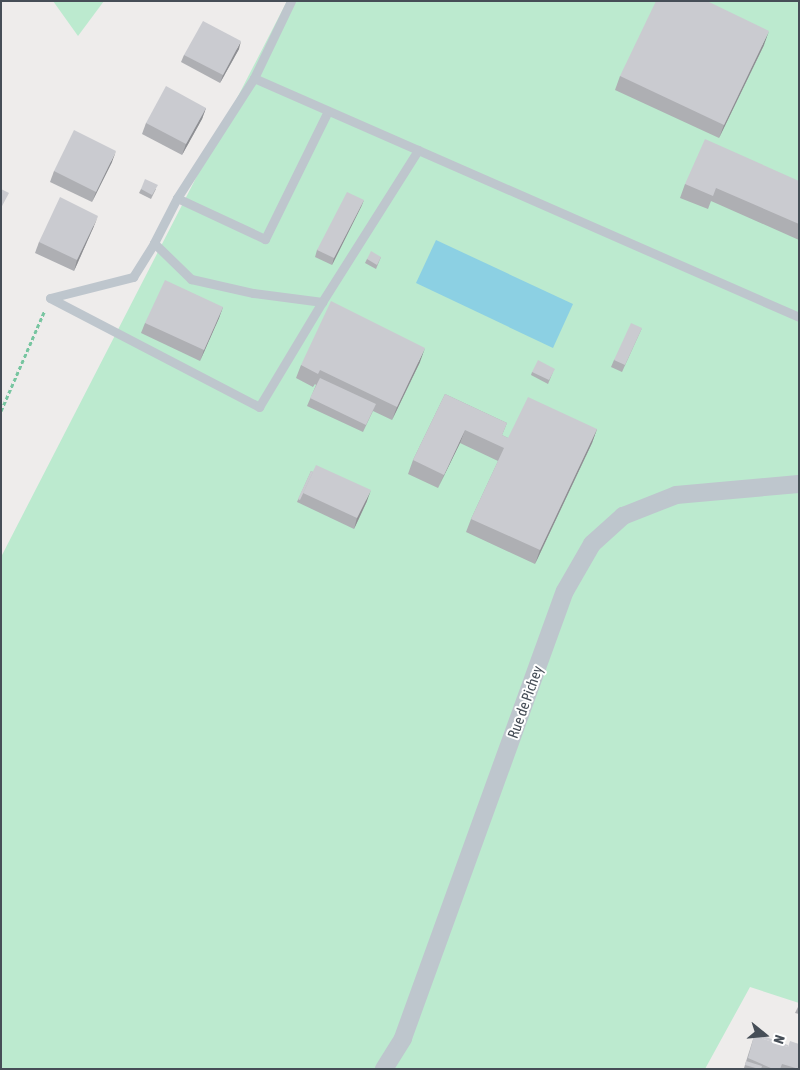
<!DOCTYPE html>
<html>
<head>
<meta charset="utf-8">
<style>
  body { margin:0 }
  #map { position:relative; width:800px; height:1070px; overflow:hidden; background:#eeeceb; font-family:"Asap Condensed",sans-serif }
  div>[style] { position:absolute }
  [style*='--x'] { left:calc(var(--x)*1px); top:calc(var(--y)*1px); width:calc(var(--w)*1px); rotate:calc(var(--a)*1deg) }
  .green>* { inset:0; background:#bceacf }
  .water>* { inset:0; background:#8cd0e3 }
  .path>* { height:3px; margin-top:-1.5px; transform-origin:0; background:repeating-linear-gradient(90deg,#77c5a0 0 4px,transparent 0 6.5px) }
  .lane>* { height:9px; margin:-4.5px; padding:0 4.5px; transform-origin:4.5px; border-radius:4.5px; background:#bec6cd }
  .street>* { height:18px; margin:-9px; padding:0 9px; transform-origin:9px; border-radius:9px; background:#bec6cd }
  .wall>* { inset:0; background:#aeafb3 }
  .shaded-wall>* { inset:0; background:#8d8e92 }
  .building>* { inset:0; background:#cacbd0 }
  span { translate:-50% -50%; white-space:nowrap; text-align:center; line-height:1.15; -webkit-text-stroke:4px #fff; paint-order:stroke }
  .street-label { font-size:15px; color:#464e57 }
  .frame { position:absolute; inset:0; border:2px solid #464e57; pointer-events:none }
  .north { position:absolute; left:740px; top:1010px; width:50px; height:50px; -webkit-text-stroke:4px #fff; paint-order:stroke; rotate:107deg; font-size:14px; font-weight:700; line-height:20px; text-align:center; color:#464e57 }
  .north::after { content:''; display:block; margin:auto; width:18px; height:22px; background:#464e57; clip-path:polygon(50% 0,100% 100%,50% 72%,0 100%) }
</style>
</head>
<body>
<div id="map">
  <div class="green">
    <i style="clip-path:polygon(53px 1px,104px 1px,78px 36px)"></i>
    <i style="clip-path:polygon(287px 1px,799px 1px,799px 1003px,750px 987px,705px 1069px,1px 1069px,1px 557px)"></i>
  </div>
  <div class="water">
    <i style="clip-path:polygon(436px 240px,573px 304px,553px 348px,416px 283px)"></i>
  </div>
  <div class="path">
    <i style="--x:1;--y:411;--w:110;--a:-66.5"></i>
  </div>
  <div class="lane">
    <i style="--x:254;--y:78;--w:85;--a:-64.3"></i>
    <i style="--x:328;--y:111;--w:143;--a:116.2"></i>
    <i style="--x:265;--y:239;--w:97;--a:-155"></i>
    <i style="--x:177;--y:198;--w:143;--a:-57.3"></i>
    <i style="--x:254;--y:78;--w:595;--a:23.68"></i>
    <i style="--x:177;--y:198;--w:51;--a:117.1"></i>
    <i style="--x:154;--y:243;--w:52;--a:44.2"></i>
    <i style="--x:191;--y:279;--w:64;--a:12.7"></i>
    <i style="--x:253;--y:293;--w:70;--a:7.4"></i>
    <i style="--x:322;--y:302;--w:180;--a:-57.7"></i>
    <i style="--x:50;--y:298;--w:236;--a:27.5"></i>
    <i style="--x:259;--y:407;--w:122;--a:-59"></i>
    <i style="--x:50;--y:298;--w:86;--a:-14.2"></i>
    <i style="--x:133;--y:277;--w:40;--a:-58"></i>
  </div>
  <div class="street">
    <i style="--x:384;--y:1069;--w:36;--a:-58"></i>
    <i style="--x:403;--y:1038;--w:475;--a:-70.1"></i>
    <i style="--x:565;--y:591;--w:54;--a:-60.1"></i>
    <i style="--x:592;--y:544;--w:42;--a:-42.1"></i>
    <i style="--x:623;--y:516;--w:57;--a:-21.6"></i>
    <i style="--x:676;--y:495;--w:123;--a:-5.1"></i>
  </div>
  <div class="wall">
    <i style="clip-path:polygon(764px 45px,719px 138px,615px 90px,620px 76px)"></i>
    <i style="clip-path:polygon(239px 49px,220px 83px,181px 62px,184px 55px)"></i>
    <i style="clip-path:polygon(206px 108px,202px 119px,182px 155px,142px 134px,146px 123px)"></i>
    <i style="clip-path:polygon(112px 162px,92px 202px,50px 182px,54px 171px)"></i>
    <i style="clip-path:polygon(799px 181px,799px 240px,711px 201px,708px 209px,680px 198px,685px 184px)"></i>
    <i style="clip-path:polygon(141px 189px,156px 189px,151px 199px,139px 193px)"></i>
    <i style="clip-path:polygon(364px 200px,361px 207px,332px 265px,315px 257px,317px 250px)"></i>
    <i style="clip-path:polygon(94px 226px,74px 271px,35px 253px,39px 242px)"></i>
    <i style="clip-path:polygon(381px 257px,376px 269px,365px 263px,367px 259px)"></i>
    <i style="clip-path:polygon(223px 307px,219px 318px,200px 361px,141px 333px,145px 323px)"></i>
    <i style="clip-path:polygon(642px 328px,622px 372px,611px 367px,614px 360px)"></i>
    <i style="clip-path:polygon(420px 362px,392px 420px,373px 411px,363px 432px,307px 406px,316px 385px,315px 384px,313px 387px,296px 378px,301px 365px)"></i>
    <i style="clip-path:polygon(532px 372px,553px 372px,548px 384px,531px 375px)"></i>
    <i style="clip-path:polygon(445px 394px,507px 423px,502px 435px,508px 438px,597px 429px,592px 443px,535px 564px,466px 532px,471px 519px,498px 461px,460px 443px,438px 488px,408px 474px,413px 460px)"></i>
    <i style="clip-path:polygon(311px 471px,367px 501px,354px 529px,297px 502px)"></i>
    <i style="clip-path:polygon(799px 1005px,799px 1014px,795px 1013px)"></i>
    <i style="clip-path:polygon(755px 1033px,799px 1069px,744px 1068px)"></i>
  </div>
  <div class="shaded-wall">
    <i style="clip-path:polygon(769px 31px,764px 45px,719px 138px,724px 125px)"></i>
    <i style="clip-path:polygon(241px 41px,239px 49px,220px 83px,223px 75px)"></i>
    <i style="clip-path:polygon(206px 108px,202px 119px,182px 155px,186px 144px)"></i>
    <i style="clip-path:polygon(116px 151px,112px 162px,92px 202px,96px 192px)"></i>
    <i style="clip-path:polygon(364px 200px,361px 207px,332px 265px,334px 258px)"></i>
    <i style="clip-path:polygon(98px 216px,94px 226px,74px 271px,77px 260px)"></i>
    <i style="clip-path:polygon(223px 307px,219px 318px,200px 361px,204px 350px)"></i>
    <i style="clip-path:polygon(425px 348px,420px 362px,392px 420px,397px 407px)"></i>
    <i style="clip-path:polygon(597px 429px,592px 443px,535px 564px,540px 550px)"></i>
    <i style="clip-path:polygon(465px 430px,460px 443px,438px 488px,444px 475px)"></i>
    <i style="clip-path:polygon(371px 490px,367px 501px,354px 529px,357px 518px)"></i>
  </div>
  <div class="building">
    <i style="clip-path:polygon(656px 1px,707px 1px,769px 31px,724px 125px,620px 76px)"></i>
    <i style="clip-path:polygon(203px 21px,241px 41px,223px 75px,184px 55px)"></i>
    <i style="clip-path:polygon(166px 86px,206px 108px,186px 144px,146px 123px)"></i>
    <i style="clip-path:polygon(74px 130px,116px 151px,96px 192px,54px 171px)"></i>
    <i style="clip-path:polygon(705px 139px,799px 181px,799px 224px,716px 188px,713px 196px,685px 184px)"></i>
    <i style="clip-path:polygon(145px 179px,158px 185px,152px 195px,141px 189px)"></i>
    <i style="clip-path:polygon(1px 189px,9px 193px,1px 208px)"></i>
    <i style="clip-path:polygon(347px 192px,364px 200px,334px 258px,317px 250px)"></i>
    <i style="clip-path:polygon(60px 197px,98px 216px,77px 260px,39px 242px)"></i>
    <i style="clip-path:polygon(371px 251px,381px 257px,377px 265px,367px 259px)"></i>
    <i style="clip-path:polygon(165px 280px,223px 307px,204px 350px,145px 323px)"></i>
    <i style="clip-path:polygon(331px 301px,425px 348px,397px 407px,320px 370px,318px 374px,301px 365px)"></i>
    <i style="clip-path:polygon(631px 323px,642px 328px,625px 365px,614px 360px)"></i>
    <i style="clip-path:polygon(538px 360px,555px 369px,549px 380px,532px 372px)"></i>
    <i style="clip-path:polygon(320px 378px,376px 404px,366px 425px,310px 398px)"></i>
    <i style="clip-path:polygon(445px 394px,507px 423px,502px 435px,508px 438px,528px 397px,597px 429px,540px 550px,471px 519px,504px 448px,465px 430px,444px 475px,413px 460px)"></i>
    <i style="clip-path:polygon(316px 465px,371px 490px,357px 518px,303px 493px)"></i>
    <i style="clip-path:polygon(311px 471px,313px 472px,300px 500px,298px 499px)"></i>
    <i style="clip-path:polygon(755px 1033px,788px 1045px,788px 1047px,754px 1036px,753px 1040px)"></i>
    <i style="clip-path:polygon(754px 1036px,788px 1047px,790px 1041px,799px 1044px,799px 1069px,782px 1064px,780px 1069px,773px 1069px,748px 1058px)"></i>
    <i style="clip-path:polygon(746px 1061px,762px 1066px,761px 1069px,759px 1069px,745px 1065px)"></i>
  </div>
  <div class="street-label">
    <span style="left:525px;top:702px;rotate:-70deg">Rue de Pichey</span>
  </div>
  <div class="frame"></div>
  <div class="north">N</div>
</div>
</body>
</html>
